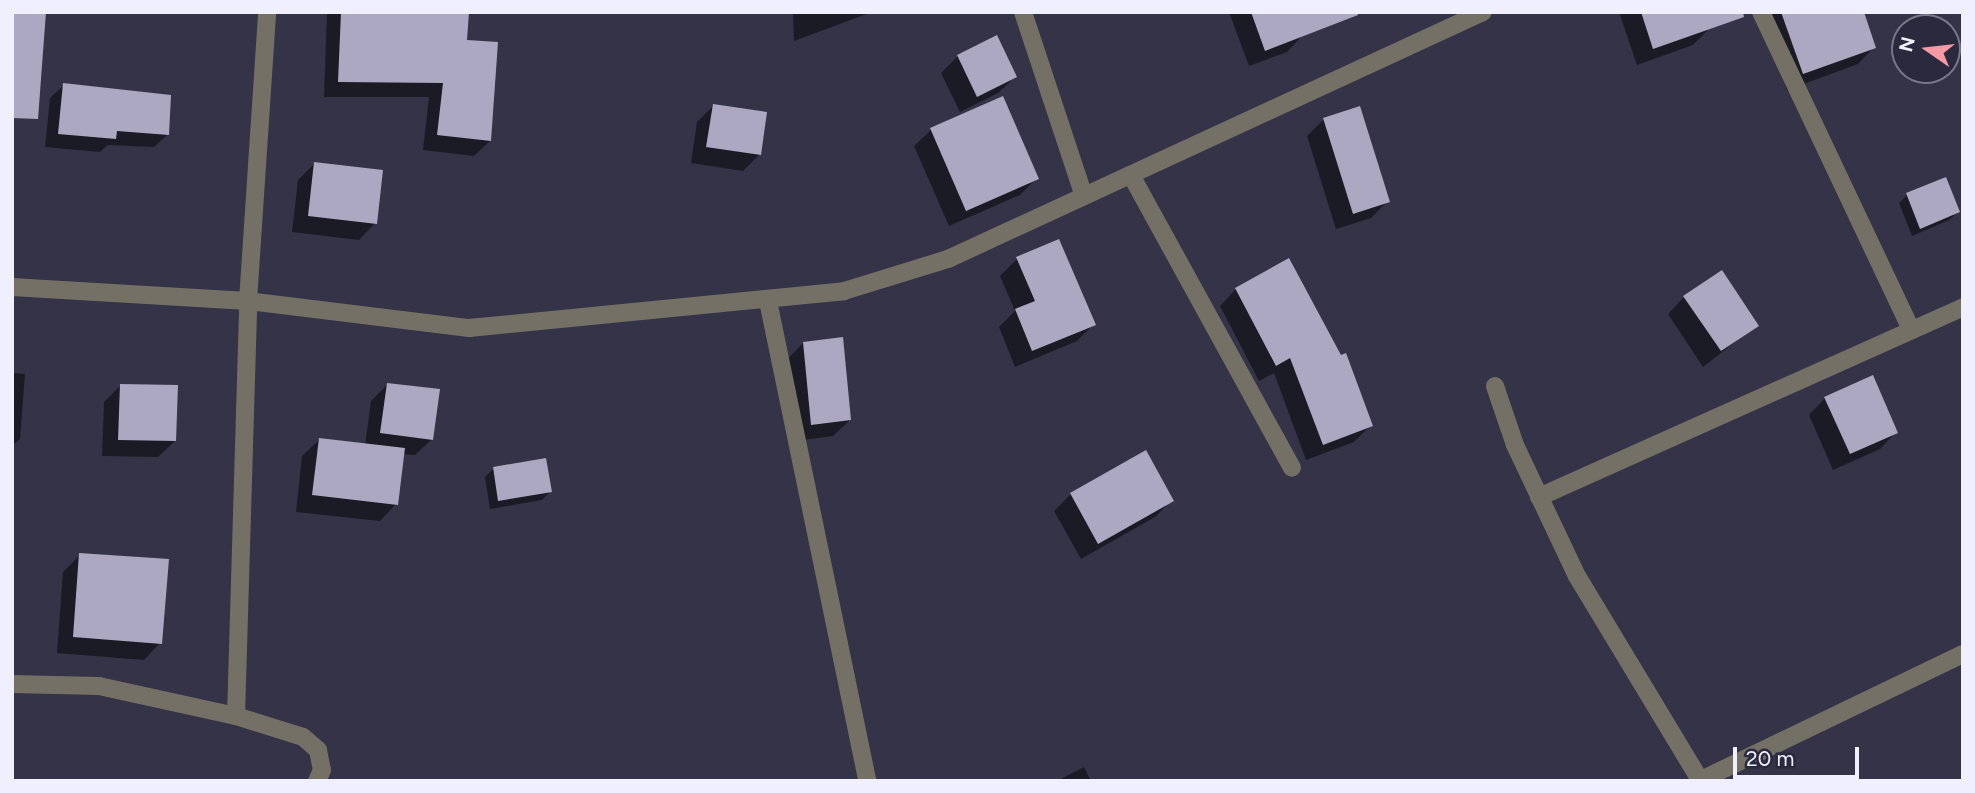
<!DOCTYPE html>
<html>
<head>
<meta charset="utf-8">
<style>
  body { margin:0 }
  #map { position:relative; width:1975px; height:793px; overflow:hidden; background:#343347; font-family:Figtree,sans-serif }
  div>[style] { position:absolute }
  [style*='--x'] { left:calc(var(--x)*1px); top:calc(var(--y)*1px); width:calc(var(--w)*1px); rotate:calc(var(--a)*1deg) }
  .shadow>* { inset:0; background:#0007 }
  .building>* { inset:0; background:#ada8c1 }
  .street>* { height:18px; margin:-9px; padding:0 9px; transform-origin:9px; border-radius:9px; background:#757066 }
  span { translate:-50% -50%; white-space:nowrap; text-align:center; line-height:1.15; -webkit-text-stroke:7px #2a293d; paint-order:stroke }
  .frame { position:absolute; inset:0; border:14px solid #f0effd; pointer-events:none }
  .north { position:absolute; left:1891px; top:14px; width:70px; height:70px; box-sizing:border-box; background:#2a293d; border:2px solid #79788a; border-radius:50%; rotate:284deg; font-size:19px; font-weight:700; line-height:28px; text-align:center; color:#f0effd }
  .north::after { content:''; display:block; margin:auto; width:24px; height:32px; background:#f49aa4; clip-path:polygon(50% 0,100% 100%,50% 72%,0 100%) }
  .scale { position:absolute; left:1733px; top:747px; width:126px; height:32px; box-sizing:border-box; border:4px solid #f0effd; border-top:0; padding-left:9px; font-size:21px; line-height:24px; white-space:nowrap; color:#f0effd; -webkit-text-stroke:5px #2a293d; paint-order:stroke }
</style>
</head>
<body>
<div id="map">
  <div class="shadow">
    <i style="clip-path:polygon(327px 12px,467px 12px,466px 42px,490px 141px,474px 156px,423px 150px,429px 97px,324px 97px)"></i>
    <i style="clip-path:polygon(793px 12px,872px 12px,794px 41px)"></i>
    <i style="clip-path:polygon(1229px 12px,1348px 12px,1303px 35px,1287px 52px,1249px 66px)"></i>
    <i style="clip-path:polygon(1619px 12px,1704px 12px,1710px 28px,1693px 45px,1637px 65px)"></i>
    <i style="clip-path:polygon(1760px 12px,1862px 12px,1874px 47px,1858px 64px,1787px 90px)"></i>
    <i style="clip-path:polygon(958px 56px,1015px 77px,998px 93px,960px 112px,941px 73px)"></i>
    <i style="clip-path:polygon(64px 85px,168px 134px,154px 147px,108px 145px,100px 152px,45px 147px,50px 98px)"></i>
    <i style="clip-path:polygon(713px 106px,760px 154px,743px 171px,691px 163px,697px 122px)"></i>
    <i style="clip-path:polygon(1324px 119px,1388px 201px,1371px 218px,1336px 229px,1307px 136px)"></i>
    <i style="clip-path:polygon(931px 130px,1037px 178px,1020px 195px,949px 226px,914px 146px)"></i>
    <i style="clip-path:polygon(314px 164px,375px 223px,359px 240px,292px 232px,298px 180px)"></i>
    <i style="clip-path:polygon(1907px 195px,1958px 212px,1949px 220px,1912px 236px,1899px 203px)"></i>
    <i style="clip-path:polygon(1017px 259px,1093px 325px,1077px 341px,1015px 367px,999px 327px,1015px 311px,1000px 276px)"></i>
    <i style="clip-path:polygon(1236px 289px,1371px 425px,1354px 442px,1306px 460px,1274px 373px,1259px 381px,1220px 306px)"></i>
    <i style="clip-path:polygon(1684px 297px,1757px 325px,1703px 367px,1668px 314px)"></i>
    <i style="clip-path:polygon(803px 343px,850px 420px,833px 436px,795px 441px,787px 360px)"></i>
    <i style="clip-path:polygon(12px 373px,25px 374px,20px 439px,12px 446px)"></i>
    <i style="clip-path:polygon(388px 384px,432px 439px,415px 455px,402px 454px,396px 504px,380px 521px,296px 512px,302px 456px,319px 440px,365px 445px,371px 401px)"></i>
    <i style="clip-path:polygon(120px 386px,175px 441px,158px 457px,102px 456px,104px 402px)"></i>
    <i style="clip-path:polygon(1825px 398px,1896px 432px,1880px 449px,1833px 470px,1809px 415px)"></i>
    <i style="clip-path:polygon(493px 469px,550px 492px,542px 500px,490px 509px,485px 477px)"></i>
    <i style="clip-path:polygon(1071px 494px,1172px 500px,1155px 517px,1081px 559px,1054px 511px)"></i>
    <i style="clip-path:polygon(80px 555px,160px 643px,144px 660px,57px 653px,63px 572px)"></i>
    <i style="clip-path:polygon(1084px 767px,1091px 781px,1057px 781px)"></i>
  </div>
  <div class="building">
    <i style="clip-path:polygon(12px 12px,46px 12px,38px 119px,12px 118px)"></i>
    <i style="clip-path:polygon(341px 12px,469px 12px,467px 40px,498px 42px,491px 141px,437px 135px,443px 83px,338px 82px)"></i>
    <i style="clip-path:polygon(1251px 12px,1358px 12px,1358px 15px,1265px 51px)"></i>
    <i style="clip-path:polygon(1641px 12px,1743px 12px,1744px 17px,1653px 49px)"></i>
    <i style="clip-path:polygon(1781px 12px,1864px 12px,1876px 48px,1803px 74px)"></i>
    <i style="clip-path:polygon(997px 35px,1017px 77px,977px 97px,957px 55px)"></i>
    <i style="clip-path:polygon(63px 83px,171px 95px,169px 135px,117px 131px,116px 139px,58px 134px)"></i>
    <i style="clip-path:polygon(1003px 96px,1039px 179px,966px 211px,930px 128px)"></i>
    <i style="clip-path:polygon(713px 104px,767px 112px,761px 155px,706px 147px)"></i>
    <i style="clip-path:polygon(1360px 106px,1390px 202px,1353px 214px,1323px 118px)"></i>
    <i style="clip-path:polygon(314px 162px,383px 170px,377px 224px,308px 216px)"></i>
    <i style="clip-path:polygon(1946px 177px,1960px 212px,1920px 229px,1906px 193px)"></i>
    <i style="clip-path:polygon(1059px 239px,1096px 325px,1032px 351px,1015px 309px,1035px 301px,1016px 257px)"></i>
    <i style="clip-path:polygon(1289px 258px,1341px 355px,1346px 353px,1373px 426px,1323px 445px,1290px 358px,1276px 366px,1235px 288px)"></i>
    <i style="clip-path:polygon(1722px 270px,1759px 326px,1721px 351px,1683px 296px)"></i>
    <i style="clip-path:polygon(843px 337px,851px 420px,811px 425px,803px 342px)"></i>
    <i style="clip-path:polygon(1873px 375px,1898px 433px,1850px 454px,1824px 397px)"></i>
    <i style="clip-path:polygon(387px 383px,440px 389px,433px 440px,380px 433px)"></i>
    <i style="clip-path:polygon(120px 384px,178px 385px,176px 441px,118px 440px)"></i>
    <i style="clip-path:polygon(319px 438px,405px 448px,398px 505px,312px 495px)"></i>
    <i style="clip-path:polygon(1146px 450px,1174px 501px,1098px 544px,1070px 493px)"></i>
    <i style="clip-path:polygon(546px 458px,552px 492px,498px 501px,493px 467px)"></i>
    <i style="clip-path:polygon(79px 553px,169px 559px,162px 644px,73px 637px)"></i>
  </div>
  <div class="street">
    <i style="--x:1023;--y:12;--w:194;--a:71.7"></i>
    <i style="--x:1761;--y:12;--w:352;--a:64.7"></i>
    <i style="--x:1131;--y:175;--w:334;--a:61.2"></i>
    <i style="--x:12;--y:287;--w:236;--a:3.4"></i>
    <i style="--x:248;--y:301;--w:223;--a:7"></i>
    <i style="--x:469;--y:328;--w:377;--a:-5.6"></i>
    <i style="--x:844;--y:291;--w:109;--a:-17.1"></i>
    <i style="--x:948;--y:259;--w:589;--a:-24.78"></i>
    <i style="--x:768;--y:301;--w:490;--a:78.3"></i>
    <i style="--x:1495;--y:386;--w:62;--a:71.3"></i>
    <i style="--x:1515;--y:445;--w:145;--a:64.7"></i>
    <i style="--x:1577;--y:576;--w:238;--a:58.9"></i>
    <i style="--x:1539;--y:497;--w:465;--a:-24.1"></i>
    <i style="--x:12;--y:684;--w:87;--a:1.3"></i>
    <i style="--x:99;--y:686;--w:140;--a:12.4"></i>
    <i style="--x:236;--y:716;--w:70;--a:17.4"></i>
    <i style="--x:303;--y:737;--w:20;--a:41"></i>
    <i style="--x:318;--y:750;--w:20;--a:79"></i>
    <i style="--x:322;--y:770;--w:12;--a:114"></i>
    <i style="--x:236;--y:716;--w:415;--a:-88.3"></i>
    <i style="--x:248;--y:301;--w:290;--a:-86.2"></i>
    <i style="--x:1699;--y:781;--w:293;--a:-25.7"></i>
  </div>
  <div class="frame"></div>
  <div class="north">N</div>
  <div class="scale">20 m</div>
</div>
</body>
</html>
